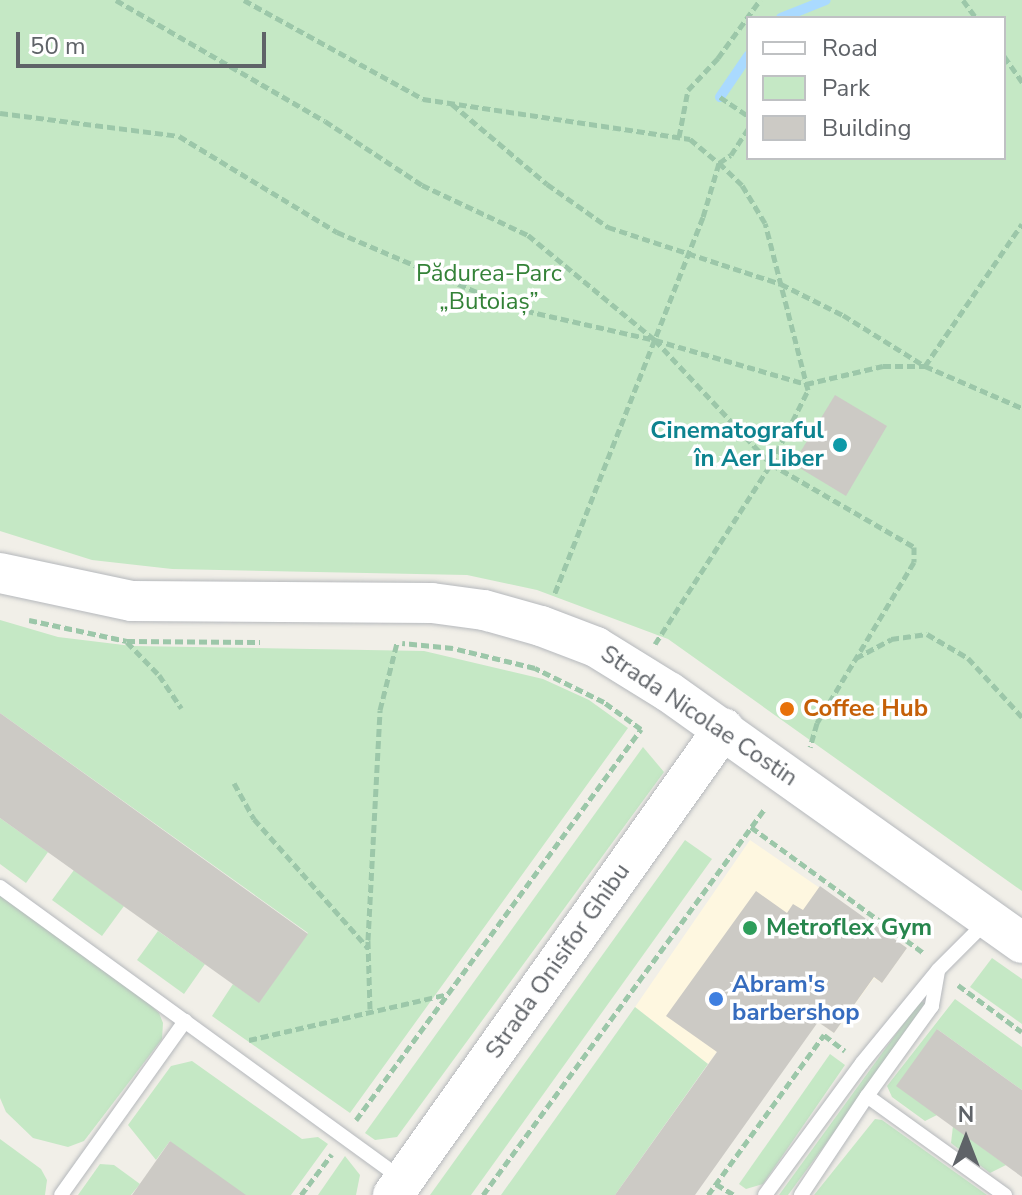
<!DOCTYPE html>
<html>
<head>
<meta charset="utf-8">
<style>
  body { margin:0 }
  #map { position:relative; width:1022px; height:1195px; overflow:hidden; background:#f1efe8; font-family:"Nunito Sans",sans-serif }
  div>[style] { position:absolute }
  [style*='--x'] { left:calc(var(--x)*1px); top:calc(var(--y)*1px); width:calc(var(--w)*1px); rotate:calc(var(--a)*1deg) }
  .commercial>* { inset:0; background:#fef7e0 }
  .green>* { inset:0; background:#c5e8c5 }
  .stream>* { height:10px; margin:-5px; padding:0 5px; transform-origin:5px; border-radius:5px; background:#aadaff }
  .building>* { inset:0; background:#cccac5 }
  .path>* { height:5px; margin-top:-2.5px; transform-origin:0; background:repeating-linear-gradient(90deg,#9cc7a9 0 8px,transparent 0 12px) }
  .roads { filter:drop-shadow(0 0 2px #b5b8bc) drop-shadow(0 0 2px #b5b8bc) }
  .lane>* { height:14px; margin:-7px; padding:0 7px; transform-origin:7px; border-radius:7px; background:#fff }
  .secondary>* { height:40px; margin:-20px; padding:0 20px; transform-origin:20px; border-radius:20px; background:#fff }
  .dots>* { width:22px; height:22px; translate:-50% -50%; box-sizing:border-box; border:4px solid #fff; border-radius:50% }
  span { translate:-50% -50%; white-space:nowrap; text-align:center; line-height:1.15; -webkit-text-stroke:7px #fff; paint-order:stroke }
  .park-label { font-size:24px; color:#348238 }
  .culture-label { font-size:24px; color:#0d838f; font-weight:700 }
  .right { translate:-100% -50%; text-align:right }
  .food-label { font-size:24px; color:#c56008; font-weight:700 }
  .left { translate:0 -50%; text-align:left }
  .street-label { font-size:24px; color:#5f6368 }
  .leisure-label { font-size:24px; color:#27864d; font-weight:700 }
  .shop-label { font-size:24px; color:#366cbe; font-weight:700 }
  .legend { position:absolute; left:746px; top:16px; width:260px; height:144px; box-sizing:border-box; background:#fff; border:2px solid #bfc1c3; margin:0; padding:10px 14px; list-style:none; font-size:24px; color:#5f6368 }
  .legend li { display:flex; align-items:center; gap:16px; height:40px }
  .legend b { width:40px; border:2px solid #bfc1c3 }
  .north { position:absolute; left:926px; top:1099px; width:80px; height:80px; -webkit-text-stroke:6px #fff; paint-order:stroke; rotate:0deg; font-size:22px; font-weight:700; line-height:32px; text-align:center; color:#5f6368 }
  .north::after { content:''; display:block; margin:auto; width:28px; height:36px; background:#5f6368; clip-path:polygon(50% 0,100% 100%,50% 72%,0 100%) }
  .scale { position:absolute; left:16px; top:32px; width:250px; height:36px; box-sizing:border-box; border:4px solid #5f6368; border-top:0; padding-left:10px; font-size:24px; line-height:28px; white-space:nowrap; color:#5f6368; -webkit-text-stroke:6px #fff; paint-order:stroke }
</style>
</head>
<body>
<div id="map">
  <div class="commercial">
    <i style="clip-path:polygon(750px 840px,907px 948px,882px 983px,874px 978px,834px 1033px,765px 985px,708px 1064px,635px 1007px)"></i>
  </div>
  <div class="green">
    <i style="clip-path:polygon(evenodd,0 0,1022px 0,1022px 891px,668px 639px,537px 590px,467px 575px,172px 569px,92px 560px,0 531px,0 0,748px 18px,1004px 18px,1004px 158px,748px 158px,748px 18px)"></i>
    <i style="clip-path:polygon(0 620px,58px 637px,132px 646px,424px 651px,543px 679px,589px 700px,628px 728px,350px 1113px,212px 1016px,233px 984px,259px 1002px,308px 933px,0 713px)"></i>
    <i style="clip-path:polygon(643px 747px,664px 772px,397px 1137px,375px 1140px,365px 1133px)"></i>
    <i style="clip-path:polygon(0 818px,48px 852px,26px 883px,0 864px)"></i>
    <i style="clip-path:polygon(685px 840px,712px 859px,471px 1195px,430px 1195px)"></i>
    <i style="clip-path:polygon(74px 870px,124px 906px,102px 936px,52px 900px)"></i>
    <i style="clip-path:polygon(0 896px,137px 993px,159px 1013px,163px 1023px,162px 1039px,84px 1141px,68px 1147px,33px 1138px,6px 1112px,0 1098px)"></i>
    <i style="clip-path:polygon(158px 931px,205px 964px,184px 994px,137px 960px)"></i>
    <i style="clip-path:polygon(992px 958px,1022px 979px,1022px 1024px,970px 987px)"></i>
    <i style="clip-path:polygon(955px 999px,1022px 1047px,1022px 1090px,937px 1029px,937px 1115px,925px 1121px,892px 1097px,887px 1086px)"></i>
    <i style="clip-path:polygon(920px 1001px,925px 1003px,830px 1138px,788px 1195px,779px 1195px)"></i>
    <i style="clip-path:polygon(635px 1007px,708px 1064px,615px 1195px,501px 1195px)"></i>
    <i style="clip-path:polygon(830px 1054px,845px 1065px,763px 1184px,746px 1189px,739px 1184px)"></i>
    <i style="clip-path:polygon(192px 1061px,302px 1139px,318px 1137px,328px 1144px,291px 1195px,216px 1195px,170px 1141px,156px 1160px,128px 1125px,171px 1066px)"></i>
    <i style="clip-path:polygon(875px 1119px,882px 1120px,987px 1195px,814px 1195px)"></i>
    <i style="clip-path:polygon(953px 1126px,1006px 1165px,990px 1173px,951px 1143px)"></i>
    <i style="clip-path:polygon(0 1139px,41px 1169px,47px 1180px,45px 1195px,0 1195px)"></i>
    <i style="clip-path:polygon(345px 1156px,360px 1175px,356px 1195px,318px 1195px)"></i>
    <i style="clip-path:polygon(100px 1164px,114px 1165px,140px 1184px,131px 1195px,78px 1195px)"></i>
  </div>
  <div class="stream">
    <i style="--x:781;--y:18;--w:48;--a:-21.8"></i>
    <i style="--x:720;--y:97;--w:50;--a:-55.7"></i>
  </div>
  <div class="building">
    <i style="clip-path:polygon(835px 395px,887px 426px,846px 496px,793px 464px)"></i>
    <i style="clip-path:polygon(0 713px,308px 934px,259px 1003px,0 818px)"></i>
    <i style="clip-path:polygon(820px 886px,907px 948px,882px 983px,874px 977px,834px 1033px,818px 1022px,695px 1195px,615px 1195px,717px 1052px,666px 1016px,756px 891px,787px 913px,793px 904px,803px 910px)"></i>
    <i style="clip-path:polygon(937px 1029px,1022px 1090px,1022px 1177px,896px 1086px)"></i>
    <i style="clip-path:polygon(170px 1141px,246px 1195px,132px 1195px)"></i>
  </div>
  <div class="path">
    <i style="--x:116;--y:0;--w:241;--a:30.1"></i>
    <i style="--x:325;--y:121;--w:116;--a:33.4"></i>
    <i style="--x:422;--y:185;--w:117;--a:25.3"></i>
    <i style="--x:528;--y:235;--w:165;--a:39.6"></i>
    <i style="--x:655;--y:340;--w:170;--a:46.9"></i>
    <i style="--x:771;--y:464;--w:165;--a:30.1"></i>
    <i style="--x:914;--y:547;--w:15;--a:90"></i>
    <i style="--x:914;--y:562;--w:188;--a:121.1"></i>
    <i style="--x:817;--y:723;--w:25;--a:106"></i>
    <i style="--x:244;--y:0;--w:205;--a:28.9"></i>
    <i style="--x:423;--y:99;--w:270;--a:8.5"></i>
    <i style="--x:690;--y:139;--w:38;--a:40"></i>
    <i style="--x:719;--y:163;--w:56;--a:106.5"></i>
    <i style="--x:703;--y:217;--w:406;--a:111.5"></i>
    <i style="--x:963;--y:0;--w:22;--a:54"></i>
    <i style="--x:1004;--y:56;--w:32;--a:55"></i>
    <i style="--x:720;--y:97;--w:34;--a:34"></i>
    <i style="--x:452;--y:104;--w:124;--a:40.1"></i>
    <i style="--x:547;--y:184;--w:75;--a:35.2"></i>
    <i style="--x:608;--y:227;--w:182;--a:18.2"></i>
    <i style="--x:781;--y:284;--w:69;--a:26.6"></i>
    <i style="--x:843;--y:315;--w:97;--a:31.9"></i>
    <i style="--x:925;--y:366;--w:106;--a:23.4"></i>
    <i style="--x:0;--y:113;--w:180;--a:7.3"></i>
    <i style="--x:179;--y:136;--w:185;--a:31.3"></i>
    <i style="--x:337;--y:232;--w:193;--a:23.2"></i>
    <i style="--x:514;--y:308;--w:145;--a:12.8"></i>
    <i style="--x:655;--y:340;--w:157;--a:16.2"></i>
    <i style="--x:806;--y:384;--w:79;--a:-13.2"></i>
    <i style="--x:883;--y:366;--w:42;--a:0"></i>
    <i style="--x:925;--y:366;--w:172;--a:-55.7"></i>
    <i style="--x:679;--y:137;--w:48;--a:-79.2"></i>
    <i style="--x:688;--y:90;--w:44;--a:-46.8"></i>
    <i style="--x:718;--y:58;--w:72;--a:-54.1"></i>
    <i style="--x:29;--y:620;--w:100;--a:12.1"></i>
    <i style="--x:127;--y:641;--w:133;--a:0.4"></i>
    <i style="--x:127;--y:642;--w:46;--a:45.9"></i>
    <i style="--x:159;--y:675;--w:40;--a:56"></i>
    <i style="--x:655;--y:644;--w:214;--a:-57.2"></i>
    <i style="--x:771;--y:464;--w:83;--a:-63.4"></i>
    <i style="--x:808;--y:390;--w:172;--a:-104.4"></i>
    <i style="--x:765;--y:223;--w:44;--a:-121.2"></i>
    <i style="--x:742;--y:185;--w:32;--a:-136"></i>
    <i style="--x:719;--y:163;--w:14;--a:-34"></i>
    <i style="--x:731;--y:155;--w:31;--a:-57"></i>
    <i style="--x:856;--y:658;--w:40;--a:-28"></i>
    <i style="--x:891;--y:639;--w:36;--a:-8"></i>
    <i style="--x:927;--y:634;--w:48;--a:30.3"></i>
    <i style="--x:968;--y:658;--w:80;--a:47.5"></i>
    <i style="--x:234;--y:783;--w:41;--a:60.9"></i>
    <i style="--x:254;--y:819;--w:172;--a:48.5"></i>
    <i style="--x:751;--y:827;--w:215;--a:36.1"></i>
    <i style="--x:958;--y:985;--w:79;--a:36.3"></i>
    <i style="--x:370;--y:1009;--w:69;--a:-91.7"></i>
    <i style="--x:368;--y:940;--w:230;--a:-87"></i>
    <i style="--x:380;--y:710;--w:69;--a:-75.8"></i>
    <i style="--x:249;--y:1040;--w:204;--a:-13"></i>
    <i style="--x:356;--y:1120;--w:484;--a:-53.9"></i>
    <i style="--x:641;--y:729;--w:46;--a:-143.9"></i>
    <i style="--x:604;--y:702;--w:77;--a:-153.8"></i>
    <i style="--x:535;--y:668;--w:84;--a:-166.3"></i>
    <i style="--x:453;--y:648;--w:51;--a:-174.4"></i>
    <i style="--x:716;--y:1184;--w:21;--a:31"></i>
    <i style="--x:301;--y:1195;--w:51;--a:-52.9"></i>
    <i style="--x:483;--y:1195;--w:479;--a:-53.9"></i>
    <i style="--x:708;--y:1195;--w:198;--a:-54.1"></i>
    <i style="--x:824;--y:1035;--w:26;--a:37"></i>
  </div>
  <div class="roads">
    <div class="lane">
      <i style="--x:0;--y:887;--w:498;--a:36"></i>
      <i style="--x:938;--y:971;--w:36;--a:100"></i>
      <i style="--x:932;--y:1006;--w:111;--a:125.8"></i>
      <i style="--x:867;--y:1096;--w:170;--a:35.7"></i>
      <i style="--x:61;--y:1195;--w:214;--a:-54.5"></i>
      <i style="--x:765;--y:1195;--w:164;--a:-53.7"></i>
      <i style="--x:862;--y:1063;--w:120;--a:-50.7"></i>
      <i style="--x:938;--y:970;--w:68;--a:-45"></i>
      <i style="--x:801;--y:1195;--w:119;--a:-56.3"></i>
    </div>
    <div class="secondary">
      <i style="--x:0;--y:573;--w:135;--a:12"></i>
      <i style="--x:132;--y:601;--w:300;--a:0.4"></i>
      <i style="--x:432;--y:603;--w:52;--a:7.7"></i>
      <i style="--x:484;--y:610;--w:59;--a:15.7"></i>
      <i style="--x:541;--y:626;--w:59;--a:20.9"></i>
      <i style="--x:596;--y:647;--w:86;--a:31.7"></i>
      <i style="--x:669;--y:692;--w:433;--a:35.4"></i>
      <i style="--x:393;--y:1195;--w:572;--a:-54.67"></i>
    </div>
  </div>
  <div class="dots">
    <i style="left:840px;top:445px;background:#0f9aa8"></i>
    <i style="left:787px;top:709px;background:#e8710a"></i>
    <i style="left:750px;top:928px;background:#2e9e5b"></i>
    <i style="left:716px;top:999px;background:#3f7fe0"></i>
  </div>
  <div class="park-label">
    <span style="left:489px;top:288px">Pădurea-Parc<br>„Butoiaș”</span>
  </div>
  <div class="culture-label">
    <span class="right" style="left:824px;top:445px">Cinematograful<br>în Aer Liber</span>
  </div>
  <div class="food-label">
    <span class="left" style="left:803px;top:709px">Coffee Hub</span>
  </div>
  <div class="street-label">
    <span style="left:699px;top:716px;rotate:34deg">Strada Nicolae Costin</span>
    <span style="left:558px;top:961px;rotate:-55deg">Strada Onisifor Ghibu</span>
  </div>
  <div class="leisure-label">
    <span class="left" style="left:766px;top:928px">Metroflex Gym</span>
  </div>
  <div class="shop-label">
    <span class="left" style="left:732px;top:999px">Abram's<br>barbershop</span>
  </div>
  <ul class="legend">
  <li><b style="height:10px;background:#fff"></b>Road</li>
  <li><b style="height:22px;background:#c5e8c5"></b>Park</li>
  <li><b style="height:22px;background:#cccac5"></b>Building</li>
  </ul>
  <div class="north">N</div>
  <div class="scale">50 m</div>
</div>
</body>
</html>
